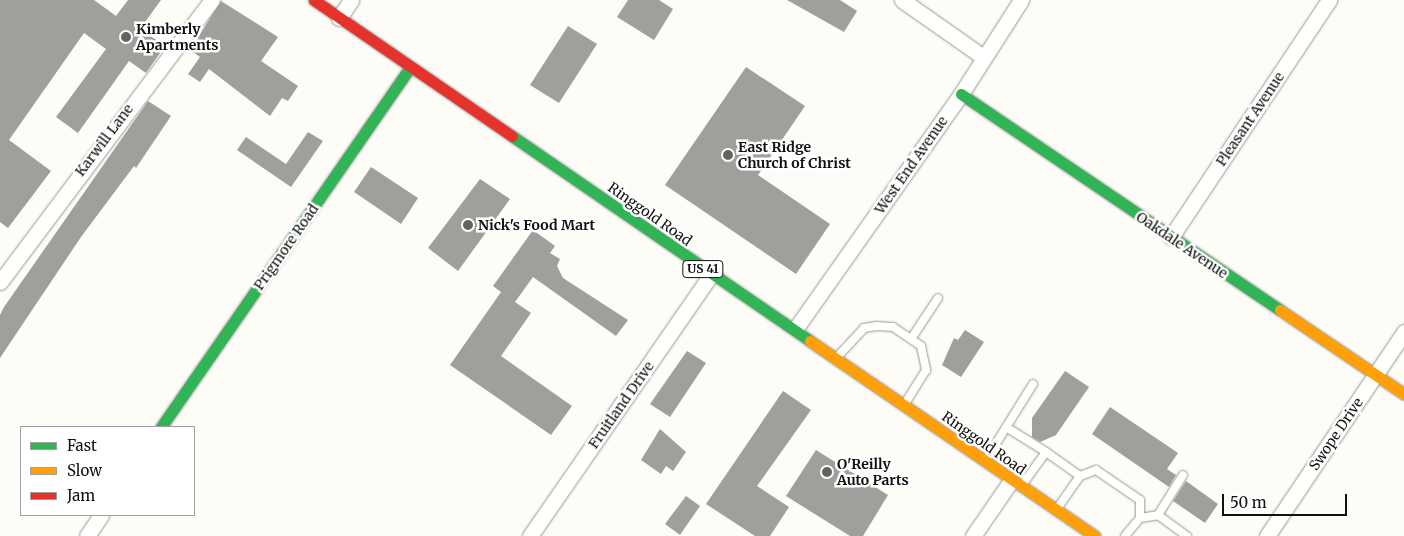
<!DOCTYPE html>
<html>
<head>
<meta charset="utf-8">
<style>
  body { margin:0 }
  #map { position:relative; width:1404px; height:536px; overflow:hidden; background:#fdfcf7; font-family:Merriweather,serif }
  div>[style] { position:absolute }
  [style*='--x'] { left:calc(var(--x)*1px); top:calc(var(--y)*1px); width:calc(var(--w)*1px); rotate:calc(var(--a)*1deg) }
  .building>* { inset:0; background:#a19f9c }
  .roads { filter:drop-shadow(0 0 1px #979795) drop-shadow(0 0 1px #979795) }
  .lane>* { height:8px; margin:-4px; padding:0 4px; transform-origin:4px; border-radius:4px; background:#fffffe }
  .street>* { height:15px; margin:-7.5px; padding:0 7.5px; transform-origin:7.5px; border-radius:7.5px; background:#fffffe }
  .fast>* { height:11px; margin:-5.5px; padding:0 5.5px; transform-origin:5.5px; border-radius:5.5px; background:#30b455 }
  .slow>* { height:11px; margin:-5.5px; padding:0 5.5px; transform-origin:5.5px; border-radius:5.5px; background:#ff9f0a }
  .jam>* { height:11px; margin:-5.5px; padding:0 5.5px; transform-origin:5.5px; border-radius:5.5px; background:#e5322d }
  .dots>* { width:14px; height:14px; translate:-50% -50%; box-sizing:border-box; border:2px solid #fff; border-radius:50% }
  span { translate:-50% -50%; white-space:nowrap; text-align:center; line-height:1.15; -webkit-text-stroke:5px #fff; paint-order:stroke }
  .shield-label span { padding:1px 4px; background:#fff; border:1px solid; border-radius:4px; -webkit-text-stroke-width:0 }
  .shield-label { font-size:12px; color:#111; font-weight:700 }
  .poi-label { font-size:14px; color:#111; font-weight:700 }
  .left { translate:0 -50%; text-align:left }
  .street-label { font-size:14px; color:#111 }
  .legend { position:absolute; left:20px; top:426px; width:175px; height:90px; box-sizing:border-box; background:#fff; border:1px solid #a0a0a0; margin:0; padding:6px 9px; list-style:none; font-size:15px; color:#111 }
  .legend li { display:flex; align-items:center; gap:10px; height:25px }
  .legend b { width:25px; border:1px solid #a0a0a0 }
  .scale { position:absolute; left:1222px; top:494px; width:125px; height:22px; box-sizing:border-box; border:2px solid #111; border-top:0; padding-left:6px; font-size:15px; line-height:18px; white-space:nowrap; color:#111; -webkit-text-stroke:4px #fff; paint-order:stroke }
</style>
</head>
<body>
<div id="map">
  <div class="building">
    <i style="clip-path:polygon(0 0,94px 0,116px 16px,128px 0,161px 0,140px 29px,165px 46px,146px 73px,129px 61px,78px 133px,56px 117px,106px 49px,84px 33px,9px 140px,51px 171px,8px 228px,0 222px)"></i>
    <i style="clip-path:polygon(628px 0,659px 0,673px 9px,654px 40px,617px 17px)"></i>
    <i style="clip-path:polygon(787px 0,840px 0,857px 11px,844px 32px)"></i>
    <i style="clip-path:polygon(221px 1px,278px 37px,261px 61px,298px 86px,288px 101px,282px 98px,270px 116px,209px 69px,200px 82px,188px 74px,200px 57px,190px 50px)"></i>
    <i style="clip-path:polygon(568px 26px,597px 44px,559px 103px,530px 85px)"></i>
    <i style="clip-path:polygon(746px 67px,805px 106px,758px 175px,830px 224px,796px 274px,665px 185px)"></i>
    <i style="clip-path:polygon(148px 101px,171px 116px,136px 168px,134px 166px,81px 237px,0 358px,0 315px,4px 307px)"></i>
    <i style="clip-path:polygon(308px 132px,323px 141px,291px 187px,237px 150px,246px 137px,286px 164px)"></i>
    <i style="clip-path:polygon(371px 167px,418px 198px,401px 224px,354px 192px)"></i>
    <i style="clip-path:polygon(480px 179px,510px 199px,458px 271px,428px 248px)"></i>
    <i style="clip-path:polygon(533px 230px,555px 246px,550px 253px,560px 259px,557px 266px,563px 278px,628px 320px,616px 336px,533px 277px,515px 302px,531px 313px,501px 356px,572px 406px,551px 435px,450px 365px,501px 292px,493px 286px)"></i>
    <i style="clip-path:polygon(965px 330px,984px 342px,961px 377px,942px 365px,954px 338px,958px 340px)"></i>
    <i style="clip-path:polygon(687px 351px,706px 363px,670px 417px,650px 404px)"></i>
    <i style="clip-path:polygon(1065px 371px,1089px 387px,1056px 435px,1040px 442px,1032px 437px,1032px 418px)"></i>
    <i style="clip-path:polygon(783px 391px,811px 410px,757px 486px,789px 507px,770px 536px,755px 536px,706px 504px)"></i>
    <i style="clip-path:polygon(1110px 407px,1178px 453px,1167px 469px,1176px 475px,1169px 487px,1092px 434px)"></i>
    <i style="clip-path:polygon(660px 429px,686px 452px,673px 471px,666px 466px,661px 474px,641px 460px)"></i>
    <i style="clip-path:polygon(816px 450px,888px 495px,863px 536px,850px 536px,786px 496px)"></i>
    <i style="clip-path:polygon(1186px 481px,1218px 504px,1205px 523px,1173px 501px)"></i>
    <i style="clip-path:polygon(686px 496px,700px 506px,680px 535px,665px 524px)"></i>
  </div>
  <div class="roads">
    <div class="lane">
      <i style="--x:911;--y:339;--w:49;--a:-56.6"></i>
      <i style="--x:839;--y:355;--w:37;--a:-47"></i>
      <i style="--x:864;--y:328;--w:13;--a:-9"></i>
      <i style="--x:877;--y:326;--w:16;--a:4"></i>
      <i style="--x:893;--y:327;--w:34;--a:34"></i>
      <i style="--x:921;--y:346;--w:25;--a:78"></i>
      <i style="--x:926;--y:370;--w:39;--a:122"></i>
      <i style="--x:1006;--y:427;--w:47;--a:32"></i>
      <i style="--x:1046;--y:452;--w:39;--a:126"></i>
      <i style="--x:1046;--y:452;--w:42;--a:35.2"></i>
      <i style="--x:1080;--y:476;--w:37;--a:125"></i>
      <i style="--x:987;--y:458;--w:87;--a:-58.1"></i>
      <i style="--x:1080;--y:476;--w:17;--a:-21"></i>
      <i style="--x:1096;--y:470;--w:53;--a:34.3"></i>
      <i style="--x:1140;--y:500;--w:18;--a:90"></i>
      <i style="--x:1140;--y:518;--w:23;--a:130"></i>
      <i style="--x:1158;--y:515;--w:47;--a:-58"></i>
      <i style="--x:1140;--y:518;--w:18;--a:-9"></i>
      <i style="--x:1158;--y:515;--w:36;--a:36"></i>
    </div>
    <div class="street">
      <i style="--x:902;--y:0;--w:99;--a:35.1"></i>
      <i style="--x:339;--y:18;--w:22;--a:-56"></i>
      <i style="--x:1171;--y:237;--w:285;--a:-56.3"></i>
      <i style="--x:0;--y:282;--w:353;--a:-53.1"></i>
      <i style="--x:796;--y:328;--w:286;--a:-54.8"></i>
      <i style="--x:961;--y:94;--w:112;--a:-57.4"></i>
      <i style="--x:87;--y:536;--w:25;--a:-56"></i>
      <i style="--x:530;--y:536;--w:318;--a:-55.3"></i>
      <i style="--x:973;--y:536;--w:67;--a:-55.4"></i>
      <i style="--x:1267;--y:536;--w:246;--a:-56.1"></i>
    </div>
    <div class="fast">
      <i style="--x:961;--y:94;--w:385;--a:34.1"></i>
      <i style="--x:512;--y:136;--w:362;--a:34.5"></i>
      <i style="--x:161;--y:427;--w:438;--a:-55.3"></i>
    </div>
    <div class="slow">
      <i style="--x:1280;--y:310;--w:150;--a:34.1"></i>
      <i style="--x:810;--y:341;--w:345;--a:34.4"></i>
    </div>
    <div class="jam">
      <i style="--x:314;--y:0;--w:240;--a:34.5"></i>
    </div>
  </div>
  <div class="dots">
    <i style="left:126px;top:37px;background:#646362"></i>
    <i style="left:728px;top:155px;background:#646362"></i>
    <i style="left:468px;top:225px;background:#646362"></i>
    <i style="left:827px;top:472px;background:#646362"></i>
  </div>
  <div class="shield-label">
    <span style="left:703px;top:269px">US 41</span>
  </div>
  <div class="poi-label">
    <span class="left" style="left:136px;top:37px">Kimberly<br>Apartments</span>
    <span class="left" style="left:738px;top:155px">East Ridge<br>Church of Christ</span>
    <span class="left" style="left:478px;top:225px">Nick's Food Mart</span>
    <span class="left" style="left:837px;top:472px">O'Reilly<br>Auto Parts</span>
  </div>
  <div class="street-label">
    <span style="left:1250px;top:119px;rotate:-56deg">Pleasant Avenue</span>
    <span style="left:104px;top:140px;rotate:-53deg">Karwill Lane</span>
    <span style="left:911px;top:165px;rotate:-55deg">West End Avenue</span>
    <span style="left:650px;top:214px;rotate:35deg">Ringgold Road</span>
    <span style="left:1182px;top:245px;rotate:34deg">Oakdale Avenue</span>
    <span style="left:286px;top:247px;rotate:-55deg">Prigmore Road</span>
    <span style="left:621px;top:405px;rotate:-55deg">Fruitland Drive</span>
    <span style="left:1336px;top:434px;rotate:-56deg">Swope Drive</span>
    <span style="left:984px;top:443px;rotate:35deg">Ringgold Road</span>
  </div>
  <ul class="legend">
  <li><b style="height:6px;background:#30b455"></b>Fast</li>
  <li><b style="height:6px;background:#ff9f0a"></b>Slow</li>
  <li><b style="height:6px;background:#e5322d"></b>Jam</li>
  </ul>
  <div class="scale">50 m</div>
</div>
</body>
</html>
